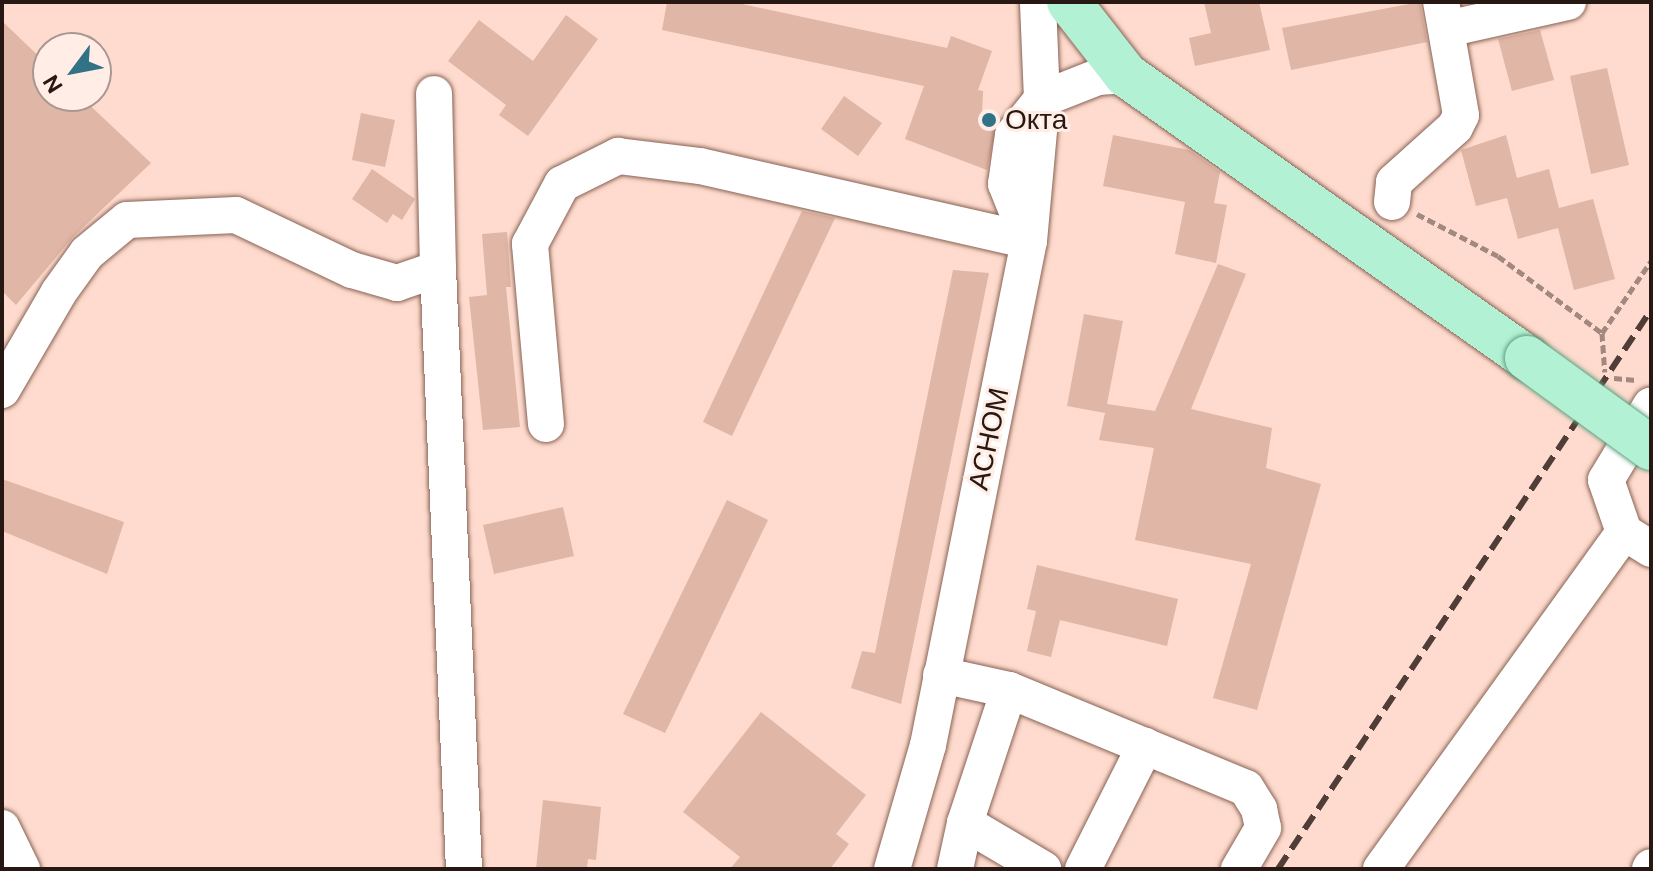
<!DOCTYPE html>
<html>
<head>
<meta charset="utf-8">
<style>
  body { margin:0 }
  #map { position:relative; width:1653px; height:871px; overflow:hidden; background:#fedbce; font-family:"DM Sans",sans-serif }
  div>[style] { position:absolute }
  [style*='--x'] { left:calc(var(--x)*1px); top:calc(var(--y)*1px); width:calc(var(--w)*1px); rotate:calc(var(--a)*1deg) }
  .building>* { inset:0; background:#e0b6a6 }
  .path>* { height:5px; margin-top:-2.5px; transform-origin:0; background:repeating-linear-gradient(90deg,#a3887f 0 8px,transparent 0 12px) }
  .roads { filter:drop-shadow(0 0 2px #886254) drop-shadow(0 0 2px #886254) }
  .minor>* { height:36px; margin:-18px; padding:0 18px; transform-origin:18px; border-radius:18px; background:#fff }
  .major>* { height:44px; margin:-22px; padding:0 22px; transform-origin:22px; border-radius:22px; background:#b2f1d4 }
  .rail>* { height:6px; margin-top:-3px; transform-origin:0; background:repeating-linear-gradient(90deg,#503d37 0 16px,transparent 0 24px) }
  .bridges { filter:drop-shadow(0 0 2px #609f7e) drop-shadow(0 0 2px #609f7e) }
  .major-bridge>* { height:44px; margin:-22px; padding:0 22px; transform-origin:22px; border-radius:22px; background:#b2f1d4 }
  .dots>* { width:22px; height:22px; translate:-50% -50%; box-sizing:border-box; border:4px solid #ffede6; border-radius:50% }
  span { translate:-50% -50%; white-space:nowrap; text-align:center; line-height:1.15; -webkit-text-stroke:6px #ffede6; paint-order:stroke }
  .poi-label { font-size:28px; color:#271813 }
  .left { translate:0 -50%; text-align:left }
  .street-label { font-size:28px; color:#271813 }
  .frame { position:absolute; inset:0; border:4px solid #271813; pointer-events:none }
  .north { position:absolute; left:32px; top:32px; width:80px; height:80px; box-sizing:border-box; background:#ffede6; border:2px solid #a99892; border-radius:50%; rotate:238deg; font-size:22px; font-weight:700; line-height:32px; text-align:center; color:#271813 }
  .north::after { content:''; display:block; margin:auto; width:28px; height:36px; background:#327286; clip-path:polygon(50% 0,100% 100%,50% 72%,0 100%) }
</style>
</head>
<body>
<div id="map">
  <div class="building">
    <i style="clip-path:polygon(667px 2px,733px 2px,947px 48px,951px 36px,992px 51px,978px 90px,983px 91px,982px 115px,997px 122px,987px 170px,905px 139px,924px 86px,662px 30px)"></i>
    <i style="clip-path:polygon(1204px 2px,1259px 2px,1270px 50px,1195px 66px,1189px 38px,1211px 33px)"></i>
    <i style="clip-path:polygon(1420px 2px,1427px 42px,1291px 70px,1282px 28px)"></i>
    <i style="clip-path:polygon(566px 15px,598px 39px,528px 136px,499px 115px,506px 105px,448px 61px,479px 20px,533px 61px)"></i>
    <i style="clip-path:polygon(2px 21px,48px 65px,48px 96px,80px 96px,151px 163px,73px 237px,16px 305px,2px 291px)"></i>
    <i style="clip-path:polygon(1540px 30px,1554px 80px,1512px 91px,1498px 39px)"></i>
    <i style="clip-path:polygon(1607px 68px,1629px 165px,1591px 174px,1570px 76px)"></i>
    <i style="clip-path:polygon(844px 96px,882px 123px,858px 156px,821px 129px)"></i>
    <i style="clip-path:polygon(361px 113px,395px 120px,385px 167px,352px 160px)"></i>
    <i style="clip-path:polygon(1113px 135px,1189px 150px,1220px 172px,1214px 203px,1227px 205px,1216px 263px,1175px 254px,1185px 202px,1103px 186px)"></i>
    <i style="clip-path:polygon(1506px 135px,1517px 178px,1549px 169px,1559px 208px,1593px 199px,1615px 279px,1574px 290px,1558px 228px,1518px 239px,1507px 198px,1476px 206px,1461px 150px)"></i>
    <i style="clip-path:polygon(372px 169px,415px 199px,402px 220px,393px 214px,387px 223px,352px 199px)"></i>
    <i style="clip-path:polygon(802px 211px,835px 218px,732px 436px,703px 422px)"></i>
    <i style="clip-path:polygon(507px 232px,511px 287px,506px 287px,520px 427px,483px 430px,469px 297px,487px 295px,482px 234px)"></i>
    <i style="clip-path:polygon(1218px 264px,1246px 274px,1191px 409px,1272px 428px,1266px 468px,1321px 484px,1257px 710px,1213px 698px,1251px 564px,1135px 540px,1154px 448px,1099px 440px,1105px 413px,1067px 406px,1084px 314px,1123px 321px,1107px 404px,1155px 411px)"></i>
    <i style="clip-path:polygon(953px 270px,989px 273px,901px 704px,851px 688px,862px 651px,875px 653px)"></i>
    <i style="clip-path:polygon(2px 479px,124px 522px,107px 574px,2px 531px)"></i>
    <i style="clip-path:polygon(727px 500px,768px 520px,665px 733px,623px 714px)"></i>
    <i style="clip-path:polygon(563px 507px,574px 556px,494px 574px,483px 525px)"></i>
    <i style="clip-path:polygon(1037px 565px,1178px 599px,1167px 646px,1060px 620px,1051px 657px,1027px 651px,1036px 611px,1027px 609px)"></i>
    <i style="clip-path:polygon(761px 712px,866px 795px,836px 834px,849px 844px,830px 869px,730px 869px,740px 857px,683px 812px)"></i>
    <i style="clip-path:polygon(543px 800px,601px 807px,596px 860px,588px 859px,587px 869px,536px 869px)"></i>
  </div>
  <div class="path">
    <i style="--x:1417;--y:214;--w:91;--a:27.4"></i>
    <i style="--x:1498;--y:256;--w:129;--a:36.5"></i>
    <i style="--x:1602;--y:333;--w:87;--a:-55.8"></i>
    <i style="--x:1602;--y:333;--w:39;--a:86"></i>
    <i style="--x:1614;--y:378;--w:22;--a:5"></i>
  </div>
  <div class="roads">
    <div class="minor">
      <i style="--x:1447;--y:29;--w:124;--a:-12.6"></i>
      <i style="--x:1392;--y:202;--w:20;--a:-84"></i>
      <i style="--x:1394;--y:182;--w:82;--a:-42"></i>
      <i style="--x:1455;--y:127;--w:13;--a:-63"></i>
      <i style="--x:1461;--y:115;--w:115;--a:-100"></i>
      <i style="--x:1026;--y:234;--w:54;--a:-111.8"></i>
      <i style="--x:1006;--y:184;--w:49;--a:-81.9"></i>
      <i style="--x:1013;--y:135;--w:46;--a:-51.1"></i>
      <i style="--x:1042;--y:99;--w:60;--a:-21.4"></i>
      <i style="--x:1098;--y:77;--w:28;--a:-4"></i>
      <i style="--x:438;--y:269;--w:601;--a:87.52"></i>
      <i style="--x:2;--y:390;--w:113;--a:-59.8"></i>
      <i style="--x:59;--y:292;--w:48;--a:-54.3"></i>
      <i style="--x:87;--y:253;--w:52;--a:-39.5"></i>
      <i style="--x:127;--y:220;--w:109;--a:-2.6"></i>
      <i style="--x:236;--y:215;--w:128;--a:25.4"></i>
      <i style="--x:352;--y:270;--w:47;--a:16.1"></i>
      <i style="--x:397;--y:283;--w:43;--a:-18.9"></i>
      <i style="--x:438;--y:269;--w:175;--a:-91.3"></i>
      <i style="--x:546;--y:424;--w:181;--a:-95.1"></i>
      <i style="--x:530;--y:244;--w:68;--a:-61.9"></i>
      <i style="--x:562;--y:184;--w:63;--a:-26.6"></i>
      <i style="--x:618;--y:156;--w:83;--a:7"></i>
      <i style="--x:700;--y:166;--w:337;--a:12.8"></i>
      <i style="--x:1624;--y:532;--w:55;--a:-109.1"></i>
      <i style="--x:1606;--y:480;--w:87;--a:-59"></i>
      <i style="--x:941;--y:675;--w:70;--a:12.4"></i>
      <i style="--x:1009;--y:690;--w:256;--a:22.5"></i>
      <i style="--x:1246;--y:788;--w:25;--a:58"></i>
      <i style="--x:1259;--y:809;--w:19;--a:78"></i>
      <i style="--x:1263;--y:828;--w:48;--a:120.3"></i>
      <i style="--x:965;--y:823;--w:91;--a:30.5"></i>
      <i style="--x:2;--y:828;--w:46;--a:64"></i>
      <i style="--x:892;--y:869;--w:129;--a:-73.8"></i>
      <i style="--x:928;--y:745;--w:514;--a:-78.67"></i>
      <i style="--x:1029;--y:241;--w:143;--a:-84.8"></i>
      <i style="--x:1042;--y:99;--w:97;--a:-92.4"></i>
      <i style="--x:955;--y:869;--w:47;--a:-77.7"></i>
      <i style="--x:965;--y:823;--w:140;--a:-71.7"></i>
      <i style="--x:1083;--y:869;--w:138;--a:-63.2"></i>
      <i style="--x:1381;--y:869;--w:415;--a:-54.2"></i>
      <i style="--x:1624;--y:532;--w:32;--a:32"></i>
      <i style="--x:1650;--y:869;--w:2;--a:-63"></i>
    </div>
    <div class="major">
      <i style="--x:1069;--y:2;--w:93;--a:52"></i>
      <i style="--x:1126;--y:75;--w:491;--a:35.2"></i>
    </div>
  </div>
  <div class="rail">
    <i style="--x:1278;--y:869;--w:672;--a:-56.29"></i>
  </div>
  <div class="bridges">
    <div class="major-bridge">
      <i style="--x:1527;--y:358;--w:153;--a:36"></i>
    </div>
  </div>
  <div class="dots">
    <i style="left:989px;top:120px;background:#327286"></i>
  </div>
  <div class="poi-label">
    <span class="left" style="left:1005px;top:120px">Окта</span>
  </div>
  <div class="street-label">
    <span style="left:989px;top:439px;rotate:-78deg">АСНОМ</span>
  </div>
  <div class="frame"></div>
  <div class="north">N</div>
</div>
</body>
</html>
